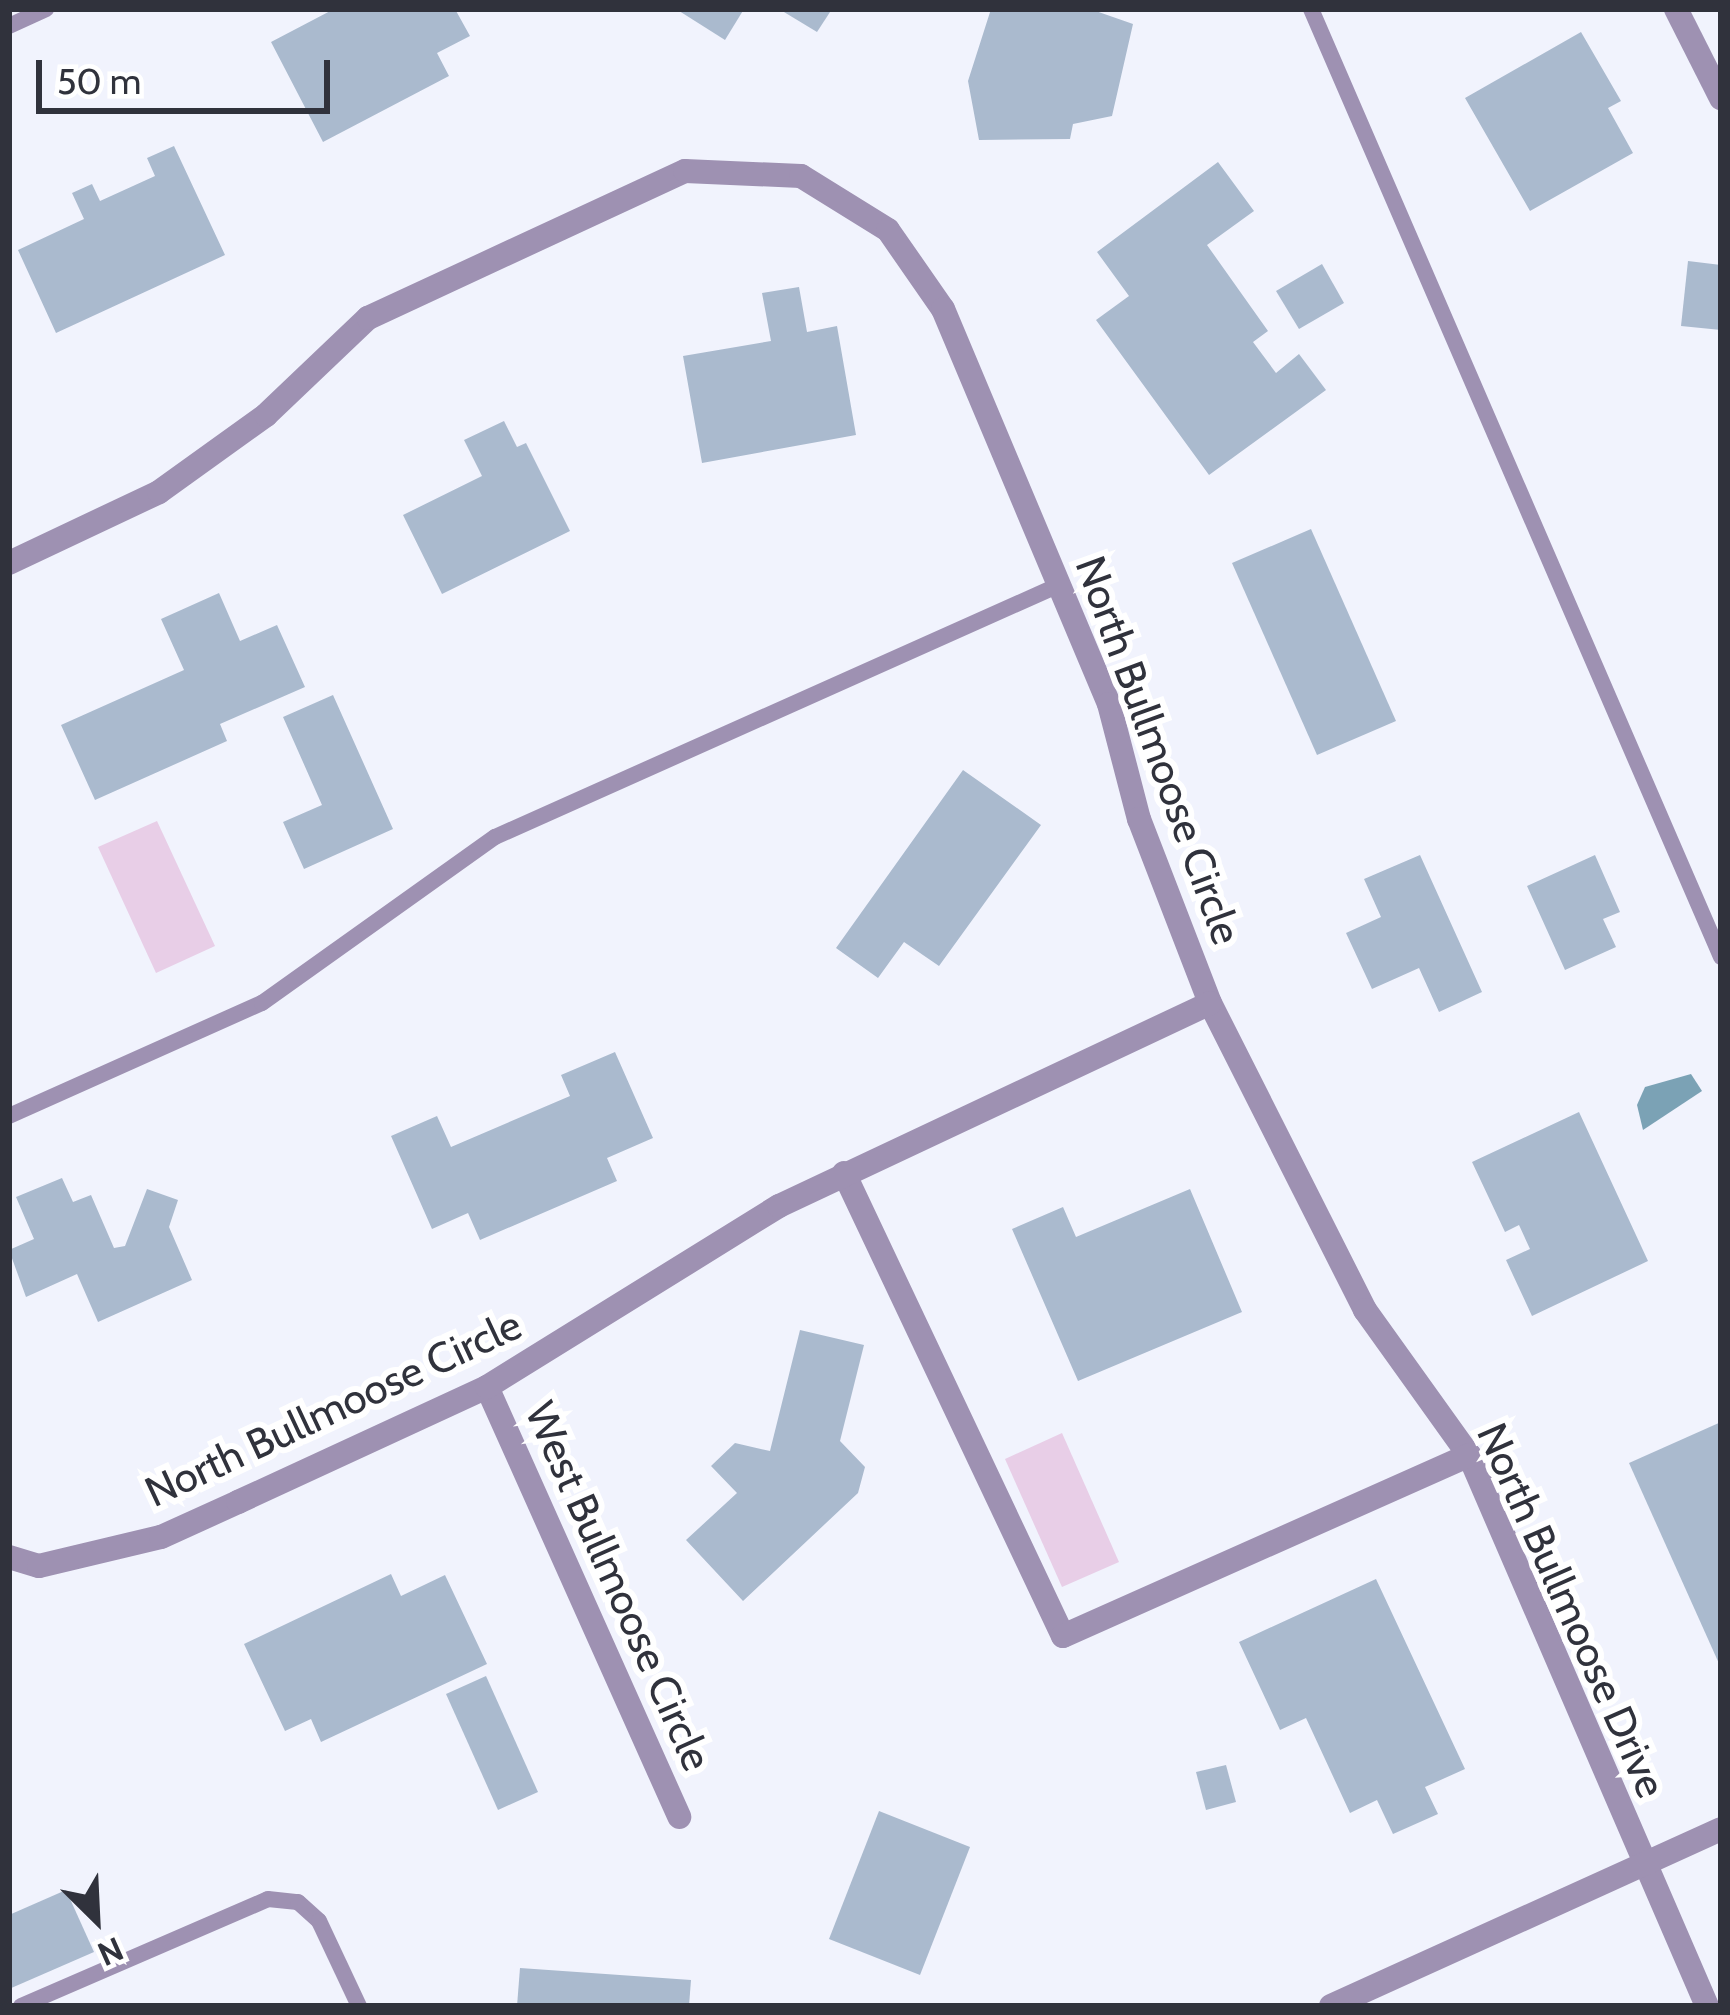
<!DOCTYPE html>
<html>
<head>
<meta charset="utf-8">
<style>
  body { margin:0 }
  #map { position:relative; width:1730px; height:2015px; overflow:hidden; background:#f1f3fd; font-family:Cabin,sans-serif }
  div>[style] { position:absolute }
  [style*='--x'] { left:calc(var(--x)*1px); top:calc(var(--y)*1px); width:calc(var(--w)*1px); rotate:calc(var(--a)*1deg) }
  .green>* { inset:0; background:#e8cee7 }
  .water>* { inset:0; background:#7ba2b5 }
  .building>* { inset:0; background:#aabace }
  .service>* { height:16px; margin:-8px; padding:0 8px; transform-origin:8px; border-radius:8px; background:#9e91b2 }
  .minor>* { height:24px; margin:-12px; padding:0 12px; transform-origin:12px; border-radius:12px; background:#9e91b2 }
  .tertiary>* { height:24px; margin:-12px; padding:0 12px; transform-origin:12px; border-radius:12px; background:#9e91b2 }
  span { translate:-50% -50%; white-space:nowrap; text-align:center; line-height:1.15; -webkit-text-stroke:12px #fff; paint-order:stroke }
  .street-label { font-size:42px; color:#30323c }
  .frame { position:absolute; inset:0; border:12px solid #30323c; pointer-events:none }
  .north { position:absolute; left:36px; top:1859px; width:120px; height:120px; -webkit-text-stroke:9px #fff; paint-order:stroke; rotate:156deg; font-size:33px; font-weight:700; line-height:48px; text-align:center; color:#30323c }
  .north::after { content:''; display:block; margin:auto; width:42px; height:54px; background:#30323c; clip-path:polygon(50% 0,100% 100%,50% 72%,0 100%) }
  .scale { position:absolute; left:36px; top:60px; width:294px; height:54px; box-sizing:border-box; border:6px solid #30323c; border-top:0; padding-left:15px; font-size:36px; line-height:42px; white-space:nowrap; color:#30323c; -webkit-text-stroke:9px #fff; paint-order:stroke }
</style>
</head>
<body>
<div id="map">
  <div class="green">
    <i style="clip-path:polygon(157px 821px,215px 946px,156px 973px,98px 847px)"></i>
    <i style="clip-path:polygon(1062px 1433px,1119px 1562px,1062px 1587px,1005px 1459px)"></i>
  </div>
  <div class="water">
    <i style="clip-path:polygon(1691px 1074px,1702px 1091px,1643px 1130px,1637px 1105px,1645px 1087px)"></i>
  </div>
  <div class="building">
    <i style="clip-path:polygon(334px 9px,455px 9px,470px 36px,437px 53px,449px 76px,323px 142px,271px 42px)"></i>
    <i style="clip-path:polygon(676px 9px,744px 9px,725px 40px)"></i>
    <i style="clip-path:polygon(779px 9px,832px 9px,817px 32px)"></i>
    <i style="clip-path:polygon(991px 9px,1090px 9px,1133px 24px,1112px 116px,1073px 124px,1070px 139px,979px 140px,968px 81px)"></i>
    <i style="clip-path:polygon(1581px 32px,1621px 101px,1608px 108px,1633px 153px,1530px 211px,1465px 98px)"></i>
    <i style="clip-path:polygon(174px 146px,225px 255px,56px 333px,18px 250px,84px 219px,72px 193px,92px 184px,100px 201px,155px 176px,147px 158px)"></i>
    <i style="clip-path:polygon(1218px 162px,1254px 211px,1207px 245px,1268px 331px,1253px 342px,1276px 373px,1299px 354px,1326px 390px,1209px 475px,1096px 320px,1129px 296px,1097px 252px)"></i>
    <i style="clip-path:polygon(1688px 261px,1721px 265px,1721px 330px,1681px 326px)"></i>
    <i style="clip-path:polygon(1322px 264px,1344px 303px,1299px 329px,1276px 291px)"></i>
    <i style="clip-path:polygon(799px 287px,807px 332px,837px 326px,856px 435px,702px 463px,683px 356px,771px 341px,762px 293px)"></i>
    <i style="clip-path:polygon(504px 421px,517px 447px,526px 443px,570px 531px,442px 594px,403px 515px,482px 476px,464px 440px)"></i>
    <i style="clip-path:polygon(1311px 529px,1396px 721px,1317px 755px,1232px 563px)"></i>
    <i style="clip-path:polygon(219px 593px,240px 641px,277px 625px,305px 687px,220px 724px,227px 741px,95px 800px,61px 725px,184px 670px,161px 619px)"></i>
    <i style="clip-path:polygon(333px 695px,393px 829px,304px 869px,283px 822px,322px 805px,283px 717px)"></i>
    <i style="clip-path:polygon(963px 770px,1041px 825px,939px 966px,904px 942px,878px 978px,836px 948px)"></i>
    <i style="clip-path:polygon(1420px 855px,1482px 992px,1439px 1012px,1419px 968px,1372px 989px,1346px 933px,1381px 917px,1364px 879px)"></i>
    <i style="clip-path:polygon(1595px 855px,1620px 912px,1603px 919px,1616px 947px,1565px 970px,1527px 886px)"></i>
    <i style="clip-path:polygon(615px 1052px,653px 1138px,607px 1158px,617px 1181px,480px 1240px,468px 1213px,432px 1229px,391px 1136px,437px 1116px,451px 1147px,570px 1096px,561px 1075px)"></i>
    <i style="clip-path:polygon(1579px 1112px,1648px 1261px,1532px 1316px,1506px 1260px,1530px 1249px,1519px 1225px,1505px 1232px,1472px 1162px)"></i>
    <i style="clip-path:polygon(62px 1178px,73px 1202px,91px 1195px,114px 1248px,125px 1246px,147px 1189px,178px 1200px,169px 1227px,192px 1280px,98px 1322px,77px 1274px,26px 1297px,9px 1250px,34px 1239px,16px 1197px)"></i>
    <i style="clip-path:polygon(1190px 1189px,1242px 1312px,1078px 1381px,1012px 1229px,1063px 1207px,1076px 1237px)"></i>
    <i style="clip-path:polygon(800px 1330px,864px 1345px,840px 1441px,865px 1467px,858px 1493px,743px 1601px,686px 1540px,737px 1493px,711px 1466px,735px 1443px,770px 1451px)"></i>
    <i style="clip-path:polygon(1721px 1422px,1721px 1668px,1629px 1463px)"></i>
    <i style="clip-path:polygon(391px 1574px,401px 1596px,445px 1575px,487px 1664px,321px 1742px,311px 1719px,285px 1731px,244px 1644px)"></i>
    <i style="clip-path:polygon(1376px 1579px,1465px 1769px,1425px 1787px,1438px 1814px,1393px 1834px,1377px 1800px,1350px 1813px,1306px 1718px,1280px 1730px,1239px 1642px)"></i>
    <i style="clip-path:polygon(486px 1676px,538px 1792px,498px 1810px,446px 1694px)"></i>
    <i style="clip-path:polygon(1226px 1765px,1236px 1802px,1206px 1810px,1196px 1772px)"></i>
    <i style="clip-path:polygon(879px 1811px,970px 1847px,920px 1975px,829px 1939px)"></i>
    <i style="clip-path:polygon(66px 1890px,94px 1952px,9px 1989px,9px 1915px)"></i>
    <i style="clip-path:polygon(520px 1968px,691px 1980px,689px 2006px,517px 2006px)"></i>
  </div>
  <div class="service">
    <i style="--x:1311;--y:9;--w:1033;--a:66.61"></i>
    <i style="--x:9;--y:26;--w:41;--a:-24.7"></i>
    <i style="--x:9;--y:1116;--w:277;--a:-24.1"></i>
    <i style="--x:262;--y:1003;--w:286;--a:-35.5"></i>
    <i style="--x:495;--y:837;--w:618;--a:-24.08"></i>
    <i style="--x:21;--y:2006;--w:269;--a:-23.4"></i>
    <i style="--x:268;--y:1899;--w:30;--a:6"></i>
    <i style="--x:298;--y:1902;--w:28;--a:42"></i>
    <i style="--x:319;--y:1921;--w:94;--a:64.8"></i>
  </div>
  <div class="minor">
    <i style="--x:1676;--y:9;--w:100;--a:63.2"></i>
    <i style="--x:9;--y:563;--w:166;--a:-25.3"></i>
    <i style="--x:159;--y:492;--w:132;--a:-35.7"></i>
    <i style="--x:266;--y:415;--w:141;--a:-43.6"></i>
    <i style="--x:368;--y:318;--w:349;--a:-24.9"></i>
    <i style="--x:685;--y:171;--w:116;--a:2.5"></i>
    <i style="--x:801;--y:176;--w:102;--a:31.8"></i>
    <i style="--x:888;--y:230;--w:96;--a:55.2"></i>
    <i style="--x:943;--y:309;--w:428;--a:67.2"></i>
    <i style="--x:1109;--y:704;--w:119;--a:75.4"></i>
    <i style="--x:1139;--y:819;--w:197;--a:68.9"></i>
    <i style="--x:1210;--y:1003;--w:344;--a:63.2"></i>
    <i style="--x:1365;--y:1310;--w:178;--a:54.4"></i>
    <i style="--x:1469;--y:1455;--w:600;--a:66.64"></i>
    <i style="--x:844;--y:1173;--w:512;--a:64.69"></i>
    <i style="--x:1063;--y:1636;--w:445;--a:-24"></i>
    <i style="--x:487;--y:1387;--w:471;--a:65.9"></i>
    <i style="--x:9;--y:1557;--w:31;--a:17"></i>
    <i style="--x:39;--y:1566;--w:125;--a:-13.4"></i>
    <i style="--x:161;--y:1537;--w:85;--a:-24.4"></i>
    <i style="--x:238;--y:1502;--w:274;--a:-24.8"></i>
    <i style="--x:487;--y:1387;--w:344;--a:-31.8"></i>
    <i style="--x:779;--y:1206;--w:476;--a:-25.2"></i>
  </div>
  <div class="tertiary">
    <i style="--x:1331;--y:2006;--w:428;--a:-24.4"></i>
  </div>
  <div class="street-label">
    <span style="left:1159px;top:750px;rotate:70deg">North Bullmoose Circle</span>
    <span style="left:333px;top:1408px;rotate:-25deg">North Bullmoose Circle</span>
    <span style="left:619px;top:1586px;rotate:66deg">West Bullmoose Circle</span>
    <span style="left:1572px;top:1610px;rotate:66deg">North Bullmoose Drive</span>
  </div>
  <div class="frame"></div>
  <div class="north">N</div>
  <div class="scale">50 m</div>
</div>
</body>
</html>
